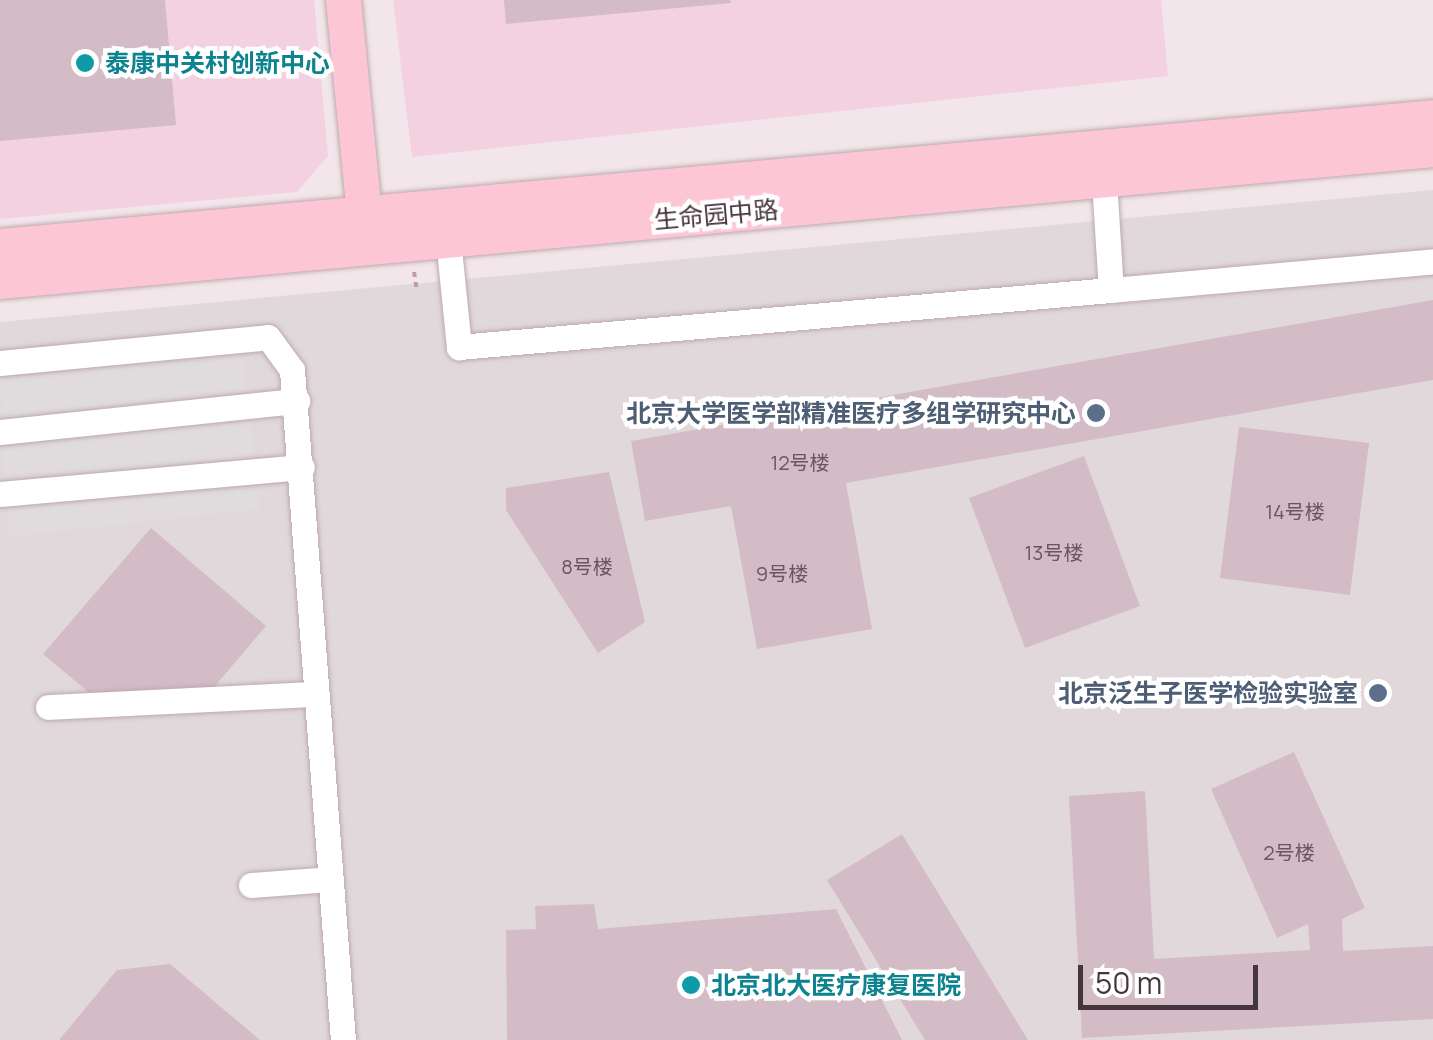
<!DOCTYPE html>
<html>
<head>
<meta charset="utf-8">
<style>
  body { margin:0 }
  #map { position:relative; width:1433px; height:1040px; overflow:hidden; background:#f2e6ea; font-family:Manrope,"Noto Sans SC",sans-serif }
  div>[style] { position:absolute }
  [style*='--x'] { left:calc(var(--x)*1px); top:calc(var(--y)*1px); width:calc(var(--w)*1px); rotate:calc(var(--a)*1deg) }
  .commercial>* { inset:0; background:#f4d1e1 }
  .industrial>* { inset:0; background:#e1d8dc }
  .parking>* { inset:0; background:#e0dbdd }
  .building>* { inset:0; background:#d3bcc6 }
  .path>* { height:4px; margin-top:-2px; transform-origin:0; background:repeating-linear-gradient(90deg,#bf9aa9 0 5px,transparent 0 10px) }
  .roads { filter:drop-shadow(0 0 2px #bda9b1) drop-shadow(0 0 2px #bda9b1) }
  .street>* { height:25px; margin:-12.5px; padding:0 12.5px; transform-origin:12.5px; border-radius:12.5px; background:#fff }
  .secondary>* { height:35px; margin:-17.5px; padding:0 17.5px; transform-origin:17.5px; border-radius:17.5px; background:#fdc6d5 }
  .dots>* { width:28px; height:28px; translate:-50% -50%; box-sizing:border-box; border:5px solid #fff; border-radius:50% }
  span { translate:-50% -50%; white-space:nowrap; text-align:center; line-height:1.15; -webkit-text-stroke:9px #fff; paint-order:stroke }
  .number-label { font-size:20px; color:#68575e }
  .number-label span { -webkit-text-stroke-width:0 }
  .culture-label { font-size:25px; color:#0d838f; font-weight:700 }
  .left { translate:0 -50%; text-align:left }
  .street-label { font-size:25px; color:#45353c }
  .service-label { font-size:25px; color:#4e5e75; font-weight:700 }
  .right { translate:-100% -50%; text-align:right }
  .scale { position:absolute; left:1078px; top:965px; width:180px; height:45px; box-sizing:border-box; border:5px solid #45353c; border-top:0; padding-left:12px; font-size:30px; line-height:35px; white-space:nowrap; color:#45353c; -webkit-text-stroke:8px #fff; paint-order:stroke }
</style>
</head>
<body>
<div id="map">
  <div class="commercial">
    <i style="clip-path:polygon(0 0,314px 0,328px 156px,297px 192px,0 219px)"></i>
    <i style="clip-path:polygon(393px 0,1161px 0,1168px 76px,412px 157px)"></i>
  </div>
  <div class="industrial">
    <i style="clip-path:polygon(1433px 190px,1433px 1040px,0 1040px,0 322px)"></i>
  </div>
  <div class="parking">
    <i style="clip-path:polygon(242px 343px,260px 509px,7px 537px,0 369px)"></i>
  </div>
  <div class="building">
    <i style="clip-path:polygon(0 0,165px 0,176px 125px,0 141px)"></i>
    <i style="clip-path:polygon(504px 0,730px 0,731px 3px,506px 24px)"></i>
    <i style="clip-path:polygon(1433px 300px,1433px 380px,846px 483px,872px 629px,757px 649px,731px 506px,645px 521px,631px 441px)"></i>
    <i style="clip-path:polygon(1239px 427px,1369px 443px,1350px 595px,1220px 578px)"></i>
    <i style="clip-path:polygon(1084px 456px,1140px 606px,1025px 648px,969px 498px)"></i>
    <i style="clip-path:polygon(609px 472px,645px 622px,598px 653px,506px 510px,506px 488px)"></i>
    <i style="clip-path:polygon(151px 528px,266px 626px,214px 687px,93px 696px,43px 654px)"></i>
    <i style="clip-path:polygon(1294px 752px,1365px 908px,1342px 919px,1343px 951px,1433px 946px,1433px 1019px,1082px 1038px,1069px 796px,1145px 791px,1154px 959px,1310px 950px,1308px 924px,1277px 938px,1211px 789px)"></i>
    <i style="clip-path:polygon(902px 834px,1028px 1040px,925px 1040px,827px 880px)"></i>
    <i style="clip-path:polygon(594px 904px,598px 929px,836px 909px,902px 1040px,507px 1040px,506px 930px,536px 929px,535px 906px)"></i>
    <i style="clip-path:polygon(170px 964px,260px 1040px,59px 1040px,117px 970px)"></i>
  </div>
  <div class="path">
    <i style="--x:414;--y:272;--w:20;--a:81"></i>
  </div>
  <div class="roads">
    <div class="street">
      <i style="--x:1104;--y:180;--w:110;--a:86.4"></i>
      <i style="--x:1111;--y:290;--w:323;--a:-5.1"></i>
      <i style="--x:448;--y:239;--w:109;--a:84.2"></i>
      <i style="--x:459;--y:347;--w:654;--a:-5"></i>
      <i style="--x:0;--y:363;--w:269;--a:-5.5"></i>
      <i style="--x:268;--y:337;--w:41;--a:54"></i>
      <i style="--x:292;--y:370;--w:672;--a:85.65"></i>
      <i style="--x:0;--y:432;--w:299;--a:-6"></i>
      <i style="--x:0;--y:494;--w:303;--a:-5.1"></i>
      <i style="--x:48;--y:707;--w:267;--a:-2.8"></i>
      <i style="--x:251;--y:885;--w:79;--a:-4.3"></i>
    </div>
    <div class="secondary">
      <i style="--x:343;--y:0;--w:215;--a:84.4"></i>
      <i style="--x:0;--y:246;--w:1439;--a:-5.14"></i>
      <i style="--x:0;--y:281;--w:1439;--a:-5.26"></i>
    </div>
  </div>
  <div class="dots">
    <i style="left:85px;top:63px;background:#0f9aa8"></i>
    <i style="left:1096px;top:413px;background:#5c6f8a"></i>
    <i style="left:1378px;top:693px;background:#5c6f8a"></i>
    <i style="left:691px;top:985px;background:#0f9aa8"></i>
  </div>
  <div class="number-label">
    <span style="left:800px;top:462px">12号楼</span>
    <span style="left:1295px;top:511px">14号楼</span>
    <span style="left:1054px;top:552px">13号楼</span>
    <span style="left:587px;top:566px">8号楼</span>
    <span style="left:782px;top:573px">9号楼</span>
    <span style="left:1289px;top:852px">2号楼</span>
  </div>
  <div class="culture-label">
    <span class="left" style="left:105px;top:63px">泰康中关村创新中心</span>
    <span class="left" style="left:711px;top:985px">北京北大医疗康复医院</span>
  </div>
  <div class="street-label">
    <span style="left:716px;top:215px;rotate:-5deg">生命园中路</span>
  </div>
  <div class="service-label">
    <span class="right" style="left:1076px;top:413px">北京大学医学部精准医疗多组学研究中心</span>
    <span class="right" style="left:1358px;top:693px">北京泛生子医学检验实验室</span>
  </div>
  <div class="scale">50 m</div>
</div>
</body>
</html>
